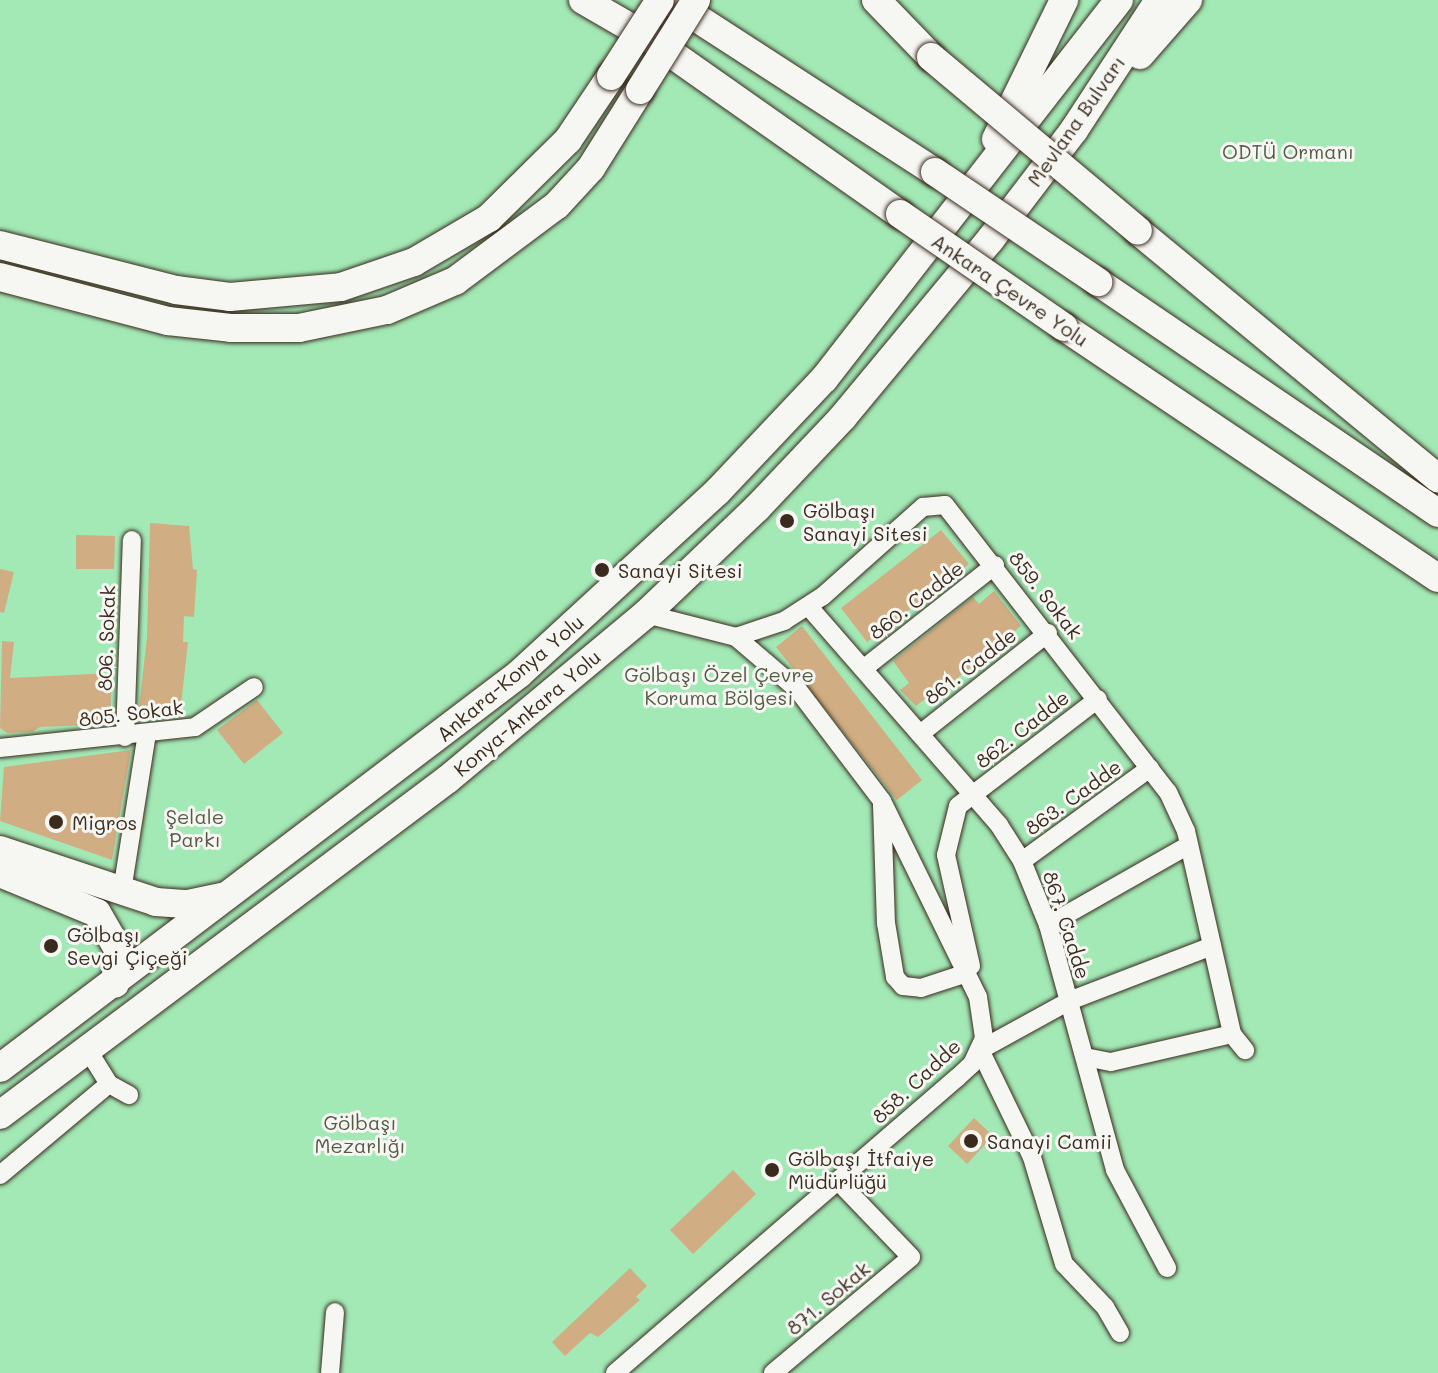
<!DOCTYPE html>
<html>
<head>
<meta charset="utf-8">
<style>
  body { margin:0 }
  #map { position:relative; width:1438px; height:1373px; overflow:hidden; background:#ebe0d1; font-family:Mali,sans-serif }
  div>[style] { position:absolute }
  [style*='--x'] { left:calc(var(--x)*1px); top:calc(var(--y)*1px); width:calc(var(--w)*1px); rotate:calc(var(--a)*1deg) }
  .green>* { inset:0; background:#a3e9b6 }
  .building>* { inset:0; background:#d1ad83 }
  .roads { filter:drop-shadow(0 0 2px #3b2a1e) drop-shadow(0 0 2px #3b2a1e) }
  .minor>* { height:18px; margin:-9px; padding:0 9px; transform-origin:9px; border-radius:9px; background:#f6f6f2 }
  .highway>* { height:28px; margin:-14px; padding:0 14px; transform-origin:14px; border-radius:14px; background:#f6f6f2 }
  .bridges { filter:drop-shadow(0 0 2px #3b2a1e) drop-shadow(0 0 2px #3b2a1e) }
  .highway-bridge>* { height:28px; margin:-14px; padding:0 14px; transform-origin:14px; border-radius:14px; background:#f6f6f2 }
  .dots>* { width:22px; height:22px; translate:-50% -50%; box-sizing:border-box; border:4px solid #f6f6f2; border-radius:50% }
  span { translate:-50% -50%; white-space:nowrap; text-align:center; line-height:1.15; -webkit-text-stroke:6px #f6f6f2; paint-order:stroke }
  .street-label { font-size:20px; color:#3b2a1e }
  .park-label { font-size:20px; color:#555a44 }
  .poi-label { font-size:20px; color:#3b2a1e }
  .left { translate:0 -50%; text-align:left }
</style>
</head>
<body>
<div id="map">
  <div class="green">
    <i style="clip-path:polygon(0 0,1438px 0,1438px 1373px,0 1373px)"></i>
  </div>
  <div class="building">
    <i style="clip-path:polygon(150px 523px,189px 526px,193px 569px,197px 570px,194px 617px,184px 616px,183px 642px,188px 642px,180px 714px,154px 718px,138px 717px,147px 637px)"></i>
    <i style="clip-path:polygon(941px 530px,969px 564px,867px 642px,841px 608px)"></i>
    <i style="clip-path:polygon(76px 535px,115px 536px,114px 569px,76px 569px)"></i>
    <i style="clip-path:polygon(0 569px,14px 572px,4px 613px,0 612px)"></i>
    <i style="clip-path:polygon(994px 591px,1021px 626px,928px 702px,925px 699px,916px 706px,900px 690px,909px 683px,893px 661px,973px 597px,979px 604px)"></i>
    <i style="clip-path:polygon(802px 626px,922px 780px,897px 800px,776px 647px)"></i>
    <i style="clip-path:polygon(2px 641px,14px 642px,10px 678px,112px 673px,110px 724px,40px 727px,32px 732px,7px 733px,0 728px)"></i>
    <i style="clip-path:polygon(257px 700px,283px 733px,244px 764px,217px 730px)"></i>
    <i style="clip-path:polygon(131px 750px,112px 860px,0 821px,4px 767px)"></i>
    <i style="clip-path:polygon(974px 1118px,993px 1136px,967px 1164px,948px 1146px)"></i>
    <i style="clip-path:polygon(733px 1170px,756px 1194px,693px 1254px,670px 1230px)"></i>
    <i style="clip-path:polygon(630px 1268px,647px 1286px,636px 1297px,640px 1300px,598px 1337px,590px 1333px,565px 1356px,552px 1342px)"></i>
  </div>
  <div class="roads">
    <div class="minor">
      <i style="--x:809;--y:607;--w:289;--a:48.9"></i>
      <i style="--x:999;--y:825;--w:43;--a:57.4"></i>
      <i style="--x:1022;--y:861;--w:69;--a:67.9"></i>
      <i style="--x:1048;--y:925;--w:254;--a:74.7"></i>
      <i style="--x:1115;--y:1170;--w:111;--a:62"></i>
      <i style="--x:646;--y:614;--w:93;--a:14.3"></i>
      <i style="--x:736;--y:637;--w:51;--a:-18.4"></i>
      <i style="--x:784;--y:621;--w:46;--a:-32.7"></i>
      <i style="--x:823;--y:596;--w:134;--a:-41.7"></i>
      <i style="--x:923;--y:507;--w:22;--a:-5"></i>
      <i style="--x:945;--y:505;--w:363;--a:52.2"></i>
      <i style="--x:1168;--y:792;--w:43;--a:65.2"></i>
      <i style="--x:1186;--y:831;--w:208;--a:77.2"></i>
      <i style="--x:1232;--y:1034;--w:21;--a:51"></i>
      <i style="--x:863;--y:669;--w:168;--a:-38.2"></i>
      <i style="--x:920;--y:734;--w:163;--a:-38.3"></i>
      <i style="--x:125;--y:737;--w:197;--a:-88"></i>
      <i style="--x:0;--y:748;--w:196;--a:-6.1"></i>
      <i style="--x:195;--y:727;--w:71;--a:-34.1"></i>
      <i style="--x:882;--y:804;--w:119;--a:88.1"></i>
      <i style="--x:886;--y:923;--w:55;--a:80.5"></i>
      <i style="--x:895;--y:977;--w:12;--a:48"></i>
      <i style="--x:903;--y:986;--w:18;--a:6"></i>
      <i style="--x:921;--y:988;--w:48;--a:-18.1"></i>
      <i style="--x:1022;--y:861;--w:158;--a:-36"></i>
      <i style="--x:122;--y:891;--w:159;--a:-81"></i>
      <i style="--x:1048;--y:925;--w:162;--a:-29.6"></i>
      <i style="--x:971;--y:966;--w:114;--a:-102.7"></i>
      <i style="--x:946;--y:855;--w:50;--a:-76.2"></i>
      <i style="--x:958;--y:806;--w:176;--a:-37.4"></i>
      <i style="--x:1085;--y:1057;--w:26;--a:11"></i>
      <i style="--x:1111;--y:1062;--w:124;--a:-13"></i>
      <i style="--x:109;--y:1084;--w:23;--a:29"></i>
      <i style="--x:0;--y:1175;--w:142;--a:-39.9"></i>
      <i style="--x:109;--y:1084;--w:40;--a:-122"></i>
      <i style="--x:1120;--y:1333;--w:30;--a:-120"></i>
      <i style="--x:1105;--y:1307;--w:59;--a:-133.6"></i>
      <i style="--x:1064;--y:1264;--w:112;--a:-106.7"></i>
      <i style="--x:1032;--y:1157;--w:119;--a:-115.9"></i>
      <i style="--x:980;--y:1050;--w:102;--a:-28.8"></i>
      <i style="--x:1069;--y:1001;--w:153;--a:-21"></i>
      <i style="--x:330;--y:1373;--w:61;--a:-85.3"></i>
      <i style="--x:615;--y:1373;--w:452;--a:-40.8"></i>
      <i style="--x:957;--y:1078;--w:21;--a:-43"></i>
      <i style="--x:972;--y:1064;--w:29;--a:-65"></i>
      <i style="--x:984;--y:1038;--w:41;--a:-98.3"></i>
      <i style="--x:978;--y:997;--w:218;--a:-116.1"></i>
      <i style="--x:882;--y:801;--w:139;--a:-127.1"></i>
      <i style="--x:798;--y:690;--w:82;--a:-139.5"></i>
      <i style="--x:773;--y:1373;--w:180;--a:-40"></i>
      <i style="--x:911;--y:1257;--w:105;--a:-133.8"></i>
    </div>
    <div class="highway">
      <i style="--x:583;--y:0;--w:80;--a:30.1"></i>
      <i style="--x:652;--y:40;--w:303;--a:35.1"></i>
      <i style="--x:669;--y:0;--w:317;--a:32.9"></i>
      <i style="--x:876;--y:0;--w:79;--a:46"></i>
      <i style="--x:1140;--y:55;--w:73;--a:-48.9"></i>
      <i style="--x:996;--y:139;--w:155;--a:-63.9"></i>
      <i style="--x:1138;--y:231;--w:389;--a:39.5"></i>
      <i style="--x:0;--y:245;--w:182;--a:14.3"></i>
      <i style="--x:176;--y:290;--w:54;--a:7.4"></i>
      <i style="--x:230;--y:297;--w:111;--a:-5.1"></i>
      <i style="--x:341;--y:287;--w:77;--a:-18.9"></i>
      <i style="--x:414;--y:262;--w:87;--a:-30.4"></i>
      <i style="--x:489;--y:218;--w:111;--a:-44.6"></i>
      <i style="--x:568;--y:140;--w:77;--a:-56.1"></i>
      <i style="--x:0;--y:277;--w:174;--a:14.7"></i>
      <i style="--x:168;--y:321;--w:63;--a:6.3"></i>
      <i style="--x:231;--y:328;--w:68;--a:0"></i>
      <i style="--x:299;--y:328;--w:90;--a:-11.6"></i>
      <i style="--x:387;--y:310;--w:74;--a:-23.1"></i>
      <i style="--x:455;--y:281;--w:127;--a:-36.7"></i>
      <i style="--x:557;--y:205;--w:50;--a:-47.4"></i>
      <i style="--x:591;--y:168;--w:92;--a:-57.9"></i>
      <i style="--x:1098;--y:282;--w:411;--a:34.2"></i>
      <i style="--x:1064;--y:327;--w:450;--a:33.9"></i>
      <i style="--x:0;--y:850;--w:164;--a:18.4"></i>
      <i style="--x:156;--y:902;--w:32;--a:4"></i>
      <i style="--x:188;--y:904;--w:39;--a:-12"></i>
      <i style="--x:0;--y:873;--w:105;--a:22.4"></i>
      <i style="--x:97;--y:913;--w:44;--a:59.9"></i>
      <i style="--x:119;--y:951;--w:33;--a:97"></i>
      <i style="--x:0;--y:1068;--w:652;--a:-37.2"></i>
      <i style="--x:519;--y:674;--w:270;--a:-42.6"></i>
      <i style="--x:718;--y:491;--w:154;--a:-46.6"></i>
      <i style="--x:824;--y:379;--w:480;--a:-52.1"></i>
      <i style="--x:0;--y:1115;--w:560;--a:-36.87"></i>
      <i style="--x:448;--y:779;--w:258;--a:-39.8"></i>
      <i style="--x:646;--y:614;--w:153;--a:-43.7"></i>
      <i style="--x:757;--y:508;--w:125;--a:-46.6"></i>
      <i style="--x:843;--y:417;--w:230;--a:-50.3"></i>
      <i style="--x:990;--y:240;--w:138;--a:-52.6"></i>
      <i style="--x:1074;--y:130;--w:155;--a:-56.8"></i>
    </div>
  </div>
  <div class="bridges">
    <div class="highway-bridge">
      <i style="--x:931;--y:57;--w:270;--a:40"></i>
      <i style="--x:611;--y:76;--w:90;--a:-57.2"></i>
      <i style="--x:640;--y:90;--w:106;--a:-58.1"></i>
      <i style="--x:935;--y:172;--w:197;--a:34"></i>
      <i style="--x:900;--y:214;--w:199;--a:34.6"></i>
    </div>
  </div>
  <div class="dots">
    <i style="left:787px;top:521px;background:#3b2a1e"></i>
    <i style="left:602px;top:570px;background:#3b2a1e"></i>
    <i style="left:56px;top:822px;background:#3b2a1e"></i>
    <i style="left:51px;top:946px;background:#3b2a1e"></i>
    <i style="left:971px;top:1141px;background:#3b2a1e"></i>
    <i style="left:772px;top:1170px;background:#3b2a1e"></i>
  </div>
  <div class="street-label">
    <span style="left:1076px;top:121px;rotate:-55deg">Mevlana Bulvarı</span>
    <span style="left:1010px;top:290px;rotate:34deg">Ankara Çevre Yolu</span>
    <span style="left:1046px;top:595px;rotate:52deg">859. Sokak</span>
    <span style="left:916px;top:600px;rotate:-38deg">860. Cadde</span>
    <span style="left:106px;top:638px;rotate:-88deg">806. Sokak</span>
    <span style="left:970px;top:666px;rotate:-38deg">861. Cadde</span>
    <span style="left:510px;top:678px;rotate:-40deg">Ankara-Konya Yolu</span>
    <span style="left:131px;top:713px;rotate:-7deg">805. Sokak</span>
    <span style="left:527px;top:713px;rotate:-40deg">Konya-Ankara Yolu</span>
    <span style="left:1022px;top:729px;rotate:-38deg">862. Cadde</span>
    <span style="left:1073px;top:797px;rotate:-36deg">863. Cadde</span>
    <span style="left:1067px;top:925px;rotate:72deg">867. Cadde</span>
    <span style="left:916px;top:1081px;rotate:-43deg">858. Cadde</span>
    <span style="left:828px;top:1298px;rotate:-40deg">871. Sokak</span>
  </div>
  <div class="park-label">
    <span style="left:1288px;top:151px">ODTÜ Ormanı</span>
    <span style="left:719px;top:686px">Gölbaşı Özel Çevre<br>Koruma Bölgesi</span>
    <span style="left:195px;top:828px">Şelale<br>Parkı</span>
    <span style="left:360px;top:1134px">Gölbaşı<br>Mezarlığı</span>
  </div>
  <div class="poi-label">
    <span class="left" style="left:803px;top:522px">Gölbaşı<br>Sanayi Sitesi</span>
    <span class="left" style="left:618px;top:570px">Sanayi Sitesi</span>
    <span class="left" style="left:72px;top:822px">Migros</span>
    <span class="left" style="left:67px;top:946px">Gölbaşı<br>Sevgi Çiçeği</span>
    <span class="left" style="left:987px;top:1141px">Sanayi Camii</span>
    <span class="left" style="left:788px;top:1170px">Gölbaşı İtfaiye<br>Müdürlüğü</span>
  </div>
</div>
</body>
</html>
